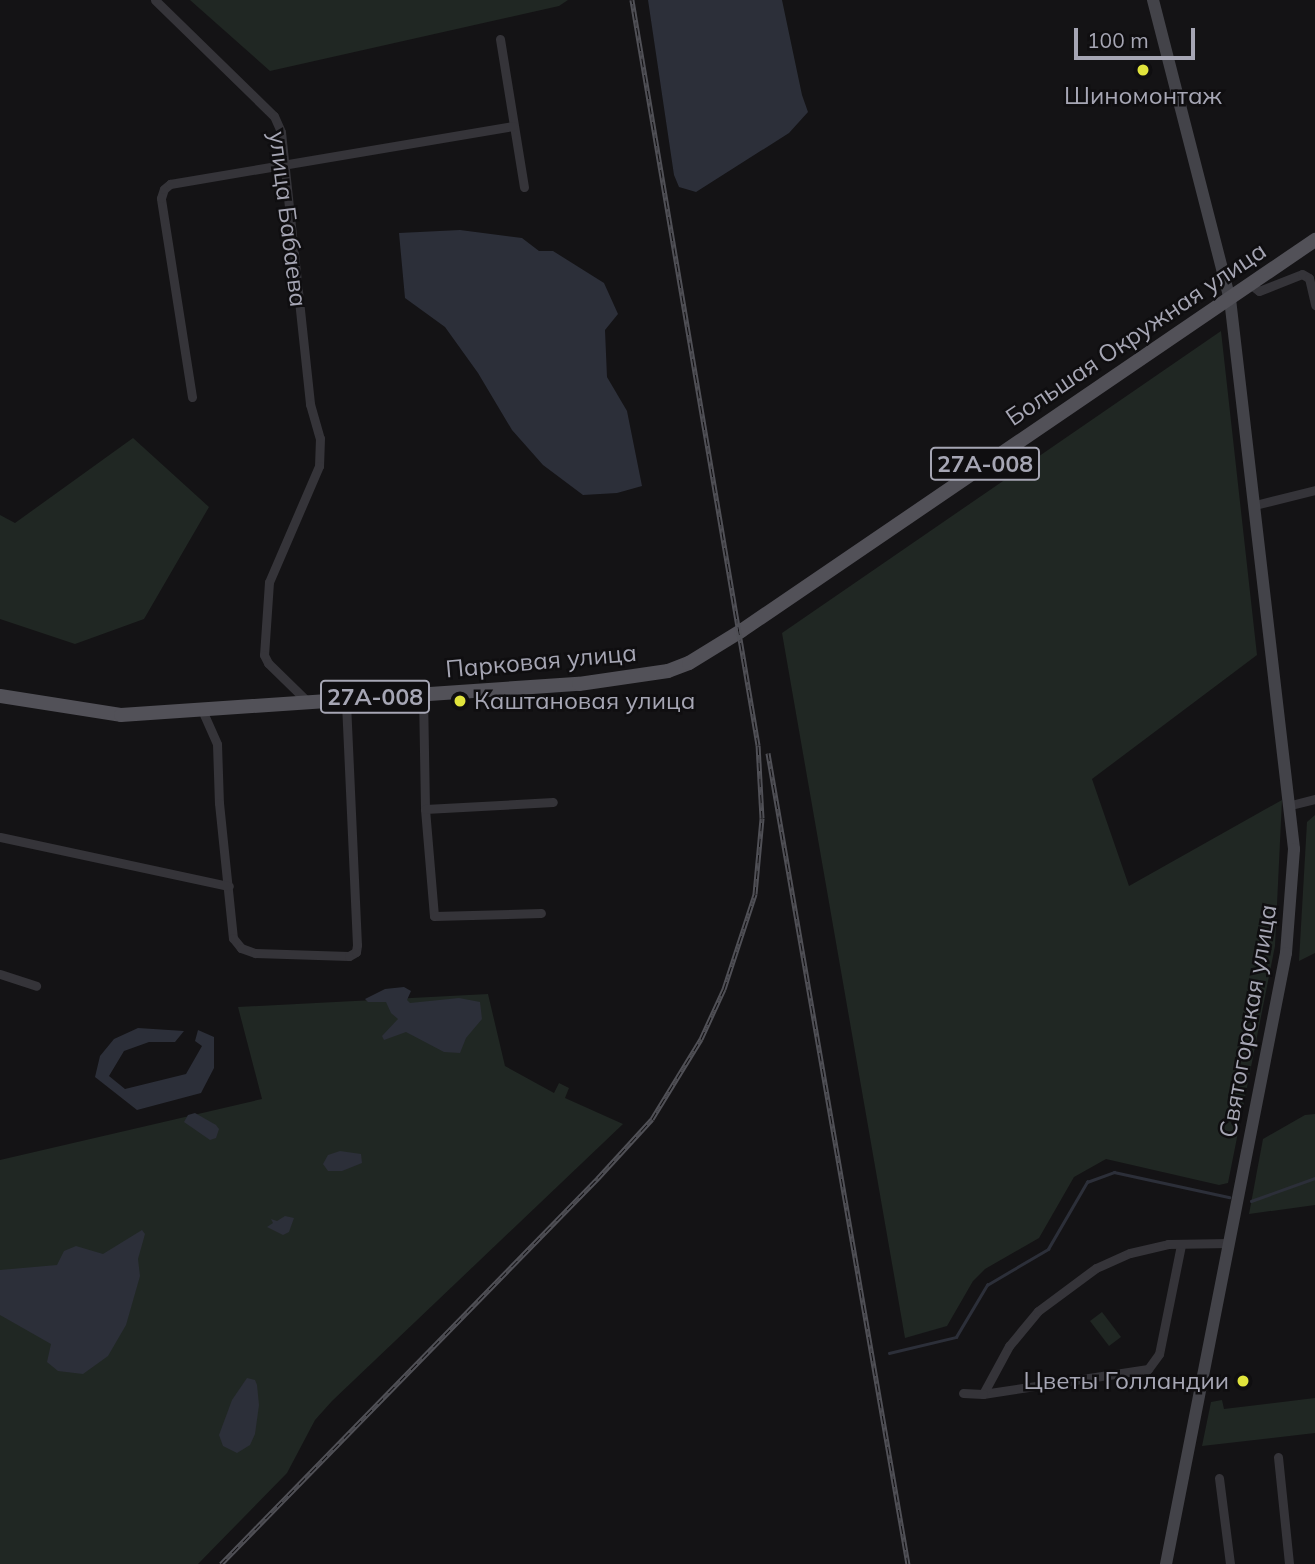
<!DOCTYPE html>
<html>
<head>
<meta charset="utf-8">
<style>
  body { margin:0 }
  #map { position:relative; width:1315px; height:1564px; overflow:hidden; background:#141315; font-family:Mulish,sans-serif }
  div>[style] { position:absolute }
  [style*='--x'] { left:calc(var(--x)*1px); top:calc(var(--y)*1px); width:calc(var(--w)*1px); rotate:calc(var(--a)*1deg) }
  .green>* { inset:0; background:#202723 }
  .water>* { inset:0; background:#2c2f39 }
  .stream>* { height:2.5px; margin:-1.25px; padding:0 1.25px; transform-origin:1.25px; border-radius:1.25px; background:#2c2f39 }
  .street>* { height:9px; margin:-4.5px; padding:0 4.5px; transform-origin:4.5px; border-radius:4.5px; background:#353439 }
  .secondary>* { height:12px; margin:-6px; padding:0 6px; transform-origin:6px; border-radius:6px; background:#434349 }
  .primary>* { height:14px; margin:-7px; padding:0 7px; transform-origin:7px; border-radius:7px; background:#525158 }
  .rail>* { height:5px; margin-top:-2.5px; transform-origin:0; background:repeating-linear-gradient(90deg,#0f0e10 0 8px,#505056 0 16px); box-sizing:border-box; border-block:2px solid #505056 }
  .dots>* { width:19px; height:19px; translate:-50% -50%; box-sizing:border-box; border:4px solid #0f0e10; border-radius:50% }
  span { translate:-50% -50%; white-space:nowrap; text-align:center; line-height:1.15; -webkit-text-stroke:5px #0f0e10; paint-order:stroke }
  .shield-label span { padding:2px 5px; background:#0f0e10; border:2px solid; border-radius:5px; -webkit-text-stroke-width:0 }
  .shield-label { font-size:23px; color:#a6a6b4; font-weight:700 }
  .poi-label { font-size:24px; color:#a6a6b4 }
  .left { translate:0 -50%; text-align:left }
  .right { translate:-100% -50%; text-align:right }
  .street-label { font-size:24px; color:#a6a6b4 }
  .scale { position:absolute; left:1074px; top:28px; width:121px; height:32px; box-sizing:border-box; border:4px solid #a6a6b4; border-top:0; padding-left:9px; font-size:21px; line-height:24px; white-space:nowrap; color:#a6a6b4; -webkit-text-stroke:5px #0f0e10; paint-order:stroke }
</style>
</head>
<body>
<div id="map">
  <div class="green">
    <i style="clip-path:polygon(190px 0,568px 0,559px 6px,270px 71px)"></i>
    <i style="clip-path:polygon(1221px 331px,1257px 655px,1092px 779px,1129px 886px,1282px 800px,1275px 946px,1228px 1183px,1219px 1185px,1106px 1159px,1074px 1177px,1039px 1238px,985px 1269px,973px 1281px,947px 1326px,905px 1338px,782px 633px)"></i>
    <i style="clip-path:polygon(133px 438px,209px 507px,144px 619px,75px 644px,0 619px,0 515px,15px 523px)"></i>
    <i style="clip-path:polygon(1315px 815px,1315px 953px,1299px 961px,1307px 822px)"></i>
    <i style="clip-path:polygon(488px 994px,505px 1066px,554px 1093px,559px 1083px,569px 1088px,565px 1098px,623px 1124px,332px 1401px,315px 1420px,287px 1473px,198px 1564px,0 1564px,0 1160px,262px 1099px,238px 1007px)"></i>
    <i style="clip-path:polygon(1315px 1114px,1315px 1205px,1249px 1214px,1263px 1139px,1305px 1115px)"></i>
    <i style="clip-path:polygon(1102px 1312px,1121px 1337px,1109px 1346px,1090px 1321px)"></i>
    <i style="clip-path:polygon(1315px 1398px,1315px 1433px,1202px 1446px,1211px 1402px,1222px 1400px,1224px 1409px)"></i>
  </div>
  <div class="water">
    <i style="clip-path:polygon(648px 0,782px 0,802px 95px,808px 112px,789px 133px,696px 192px,679px 187px,674px 175px)"></i>
    <i style="clip-path:polygon(460px 230px,522px 238px,539px 251px,553px 251px,604px 283px,618px 314px,605px 330px,607px 377px,627px 411px,642px 486px,617px 493px,583px 495px,543px 465px,512px 430px,478px 373px,445px 327px,405px 298px,399px 233px)"></i>
    <i style="clip-path:polygon(404px 987px,411px 991px,407px 1000px,410px 1003px,459px 998px,480px 1002px,482px 1019px,466px 1038px,460px 1053px,444px 1052px,406px 1032px,384px 1040px,382px 1036px,398px 1019px,391px 1013px,386px 1002px,368px 1002px,365px 999px,385px 989px)"></i>
    <i style="clip-path:polygon(138px 1028px,184px 1031px,175px 1042px,149px 1042px,124px 1051px,109px 1076px,125px 1089px,186px 1074px,202px 1046px,195px 1041px,198px 1030px,214px 1037px,214px 1068px,201px 1093px,137px 1110px,95px 1077px,100px 1056px,114px 1039px)"></i>
    <i style="clip-path:polygon(195px 1113px,216px 1125px,219px 1129px,216px 1138px,210px 1140px,184px 1122px,188px 1115px)"></i>
    <i style="clip-path:polygon(340px 1151px,361px 1154px,362px 1163px,342px 1171px,328px 1171px,323px 1164px,328px 1155px)"></i>
    <i style="clip-path:polygon(285px 1216px,294px 1218px,289px 1232px,283px 1235px,267px 1227px,273px 1223px,271px 1219px,277px 1221px)"></i>
    <i style="clip-path:polygon(142px 1230px,145px 1234px,138px 1259px,140px 1276px,126px 1325px,108px 1356px,83px 1374px,58px 1371px,47px 1362px,51px 1344px,0 1315px,0 1270px,57px 1265px,64px 1251px,76px 1246px,103px 1254px)"></i>
    <i style="clip-path:polygon(247px 1378px,255px 1380px,257px 1385px,259px 1405px,255px 1434px,250px 1445px,237px 1453px,223px 1446px,219px 1435px,232px 1400px)"></i>
  </div>
  <div class="stream">
    <i style="--x:1251;--y:1201;--w:68;--a:-19.8"></i>
    <i style="--x:889;--y:1353;--w:69;--a:-13.4"></i>
    <i style="--x:956;--y:1337;--w:61;--a:-59.2"></i>
    <i style="--x:987;--y:1285;--w:71;--a:-30.5"></i>
    <i style="--x:1048;--y:1249;--w:78;--a:-59.8"></i>
    <i style="--x:1087;--y:1182;--w:29;--a:-20"></i>
    <i style="--x:1114;--y:1172;--w:118;--a:12.3"></i>
  </div>
  <div class="street">
    <i style="--x:155;--y:0;--w:166;--a:44.3"></i>
    <i style="--x:274;--y:116;--w:17;--a:66"></i>
    <i style="--x:281;--y:132;--w:274;--a:83.9"></i>
    <i style="--x:310;--y:404;--w:35;--a:74"></i>
    <i style="--x:320;--y:438;--w:28;--a:92"></i>
    <i style="--x:319;--y:466;--w:126;--a:113.3"></i>
    <i style="--x:269;--y:582;--w:73;--a:93.9"></i>
    <i style="--x:264;--y:655;--w:9;--a:63"></i>
    <i style="--x:268;--y:663;--w:54;--a:44.3"></i>
    <i style="--x:500;--y:39;--w:150;--a:80.8"></i>
    <i style="--x:1250;--y:284;--w:11;--a:38"></i>
    <i style="--x:1259;--y:291;--w:46;--a:-21.6"></i>
    <i style="--x:1302;--y:274;--w:8;--a:30"></i>
    <i style="--x:1309;--y:278;--w:28;--a:77"></i>
    <i style="--x:192;--y:397;--w:201;--a:-98.9"></i>
    <i style="--x:161;--y:198;--w:9;--a:-72"></i>
    <i style="--x:164;--y:189;--w:8;--a:-40"></i>
    <i style="--x:170;--y:184;--w:348;--a:-9.6"></i>
    <i style="--x:1255;--y:505;--w:62;--a:-14"></i>
    <i style="--x:423;--y:694;--w:115;--a:89"></i>
    <i style="--x:425;--y:809;--w:107;--a:85.2"></i>
    <i style="--x:434;--y:916;--w:107;--a:-1.6"></i>
    <i style="--x:202;--y:710;--w:37;--a:66"></i>
    <i style="--x:217;--y:744;--w:59;--a:88.1"></i>
    <i style="--x:219;--y:803;--w:136;--a:84.1"></i>
    <i style="--x:233;--y:938;--w:13;--a:51"></i>
    <i style="--x:241;--y:948;--w:15;--a:20"></i>
    <i style="--x:255;--y:953;--w:94;--a:1.8"></i>
    <i style="--x:349;--y:956;--w:8;--a:-30"></i>
    <i style="--x:356;--y:952;--w:7;--a:-82"></i>
    <i style="--x:357;--y:945;--w:246;--a:-92.6"></i>
    <i style="--x:1291;--y:805;--w:25;--a:-14"></i>
    <i style="--x:425;--y:809;--w:128;--a:-3.1"></i>
    <i style="--x:0;--y:837;--w:234;--a:12.1"></i>
    <i style="--x:0;--y:974;--w:38;--a:18"></i>
    <i style="--x:1181;--y:1245;--w:111;--a:101.4"></i>
    <i style="--x:1159;--y:1354;--w:19;--a:126"></i>
    <i style="--x:1148;--y:1369;--w:167;--a:171.4"></i>
    <i style="--x:983;--y:1394;--w:55;--a:-61.6"></i>
    <i style="--x:1009;--y:1346;--w:45;--a:-50.4"></i>
    <i style="--x:1038;--y:1311;--w:72;--a:-36.6"></i>
    <i style="--x:1096;--y:1268;--w:37;--a:-24"></i>
    <i style="--x:1130;--y:1253;--w:39;--a:-13"></i>
    <i style="--x:1168;--y:1244;--w:61;--a:-0.9"></i>
    <i style="--x:963;--y:1393;--w:20;--a:3"></i>
    <i style="--x:1278;--y:1457;--w:108;--a:84.1"></i>
    <i style="--x:1219;--y:1478;--w:87;--a:82.7"></i>
  </div>
  <div class="secondary">
    <i style="--x:1153;--y:0;--w:309;--a:75.6"></i>
    <i style="--x:1230;--y:299;--w:554;--a:83.36"></i>
    <i style="--x:1294;--y:849;--w:104;--a:94.4"></i>
    <i style="--x:1286;--y:953;--w:623;--a:101.11"></i>
  </div>
  <div class="primary">
    <i style="--x:0;--y:696;--w:122;--a:8.9"></i>
    <i style="--x:121;--y:715;--w:459;--a:-3.9"></i>
    <i style="--x:579;--y:684;--w:90;--a:-8.3"></i>
    <i style="--x:668;--y:671;--w:22;--a:-21"></i>
    <i style="--x:689;--y:663;--w:61;--a:-31.6"></i>
    <i style="--x:741;--y:631;--w:695;--a:-34.26"></i>
  </div>
  <div class="rail">
    <i style="--x:768;--y:753;--w:823;--a:80.21"></i>
    <i style="--x:221;--y:1564;--w:540;--a:-45.68"></i>
    <i style="--x:598;--y:1178;--w:80;--a:-47.5"></i>
    <i style="--x:652;--y:1119;--w:94;--a:-58.5"></i>
    <i style="--x:701;--y:1039;--w:55;--a:-65.3"></i>
    <i style="--x:724;--y:989;--w:100;--a:-71.9"></i>
    <i style="--x:755;--y:894;--w:76;--a:-84.7"></i>
    <i style="--x:762;--y:818;--w:73;--a:-93.1"></i>
    <i style="--x:758;--y:745;--w:756;--a:-99.6"></i>
  </div>
  <div class="dots">
    <i style="left:1143px;top:70px;background:#e1e43c"></i>
    <i style="left:460px;top:701px;background:#e1e43c"></i>
    <i style="left:1243px;top:1381px;background:#e1e43c"></i>
  </div>
  <div class="shield-label">
    <span style="left:985px;top:464px">27А-008</span>
    <span style="left:375px;top:697px">27А-008</span>
  </div>
  <div class="poi-label">
    <span style="left:1143px;top:96px">Шиномонтаж</span>
    <span class="left" style="left:474px;top:701px">Каштановая улица</span>
    <span class="right" style="left:1229px;top:1381px">Цветы Голландии</span>
  </div>
  <div class="street-label">
    <span style="left:288px;top:219px;rotate:83deg">улица Бабаева</span>
    <span style="left:1136px;top:334px;rotate:-34deg">Большая Окружная улица</span>
    <span style="left:541px;top:661px;rotate:-5deg">Парковая улица</span>
    <span style="left:1248px;top:1021px;rotate:-80deg">Святогорская улица</span>
  </div>
  <div class="scale">100 m</div>
</div>
</body>
</html>
